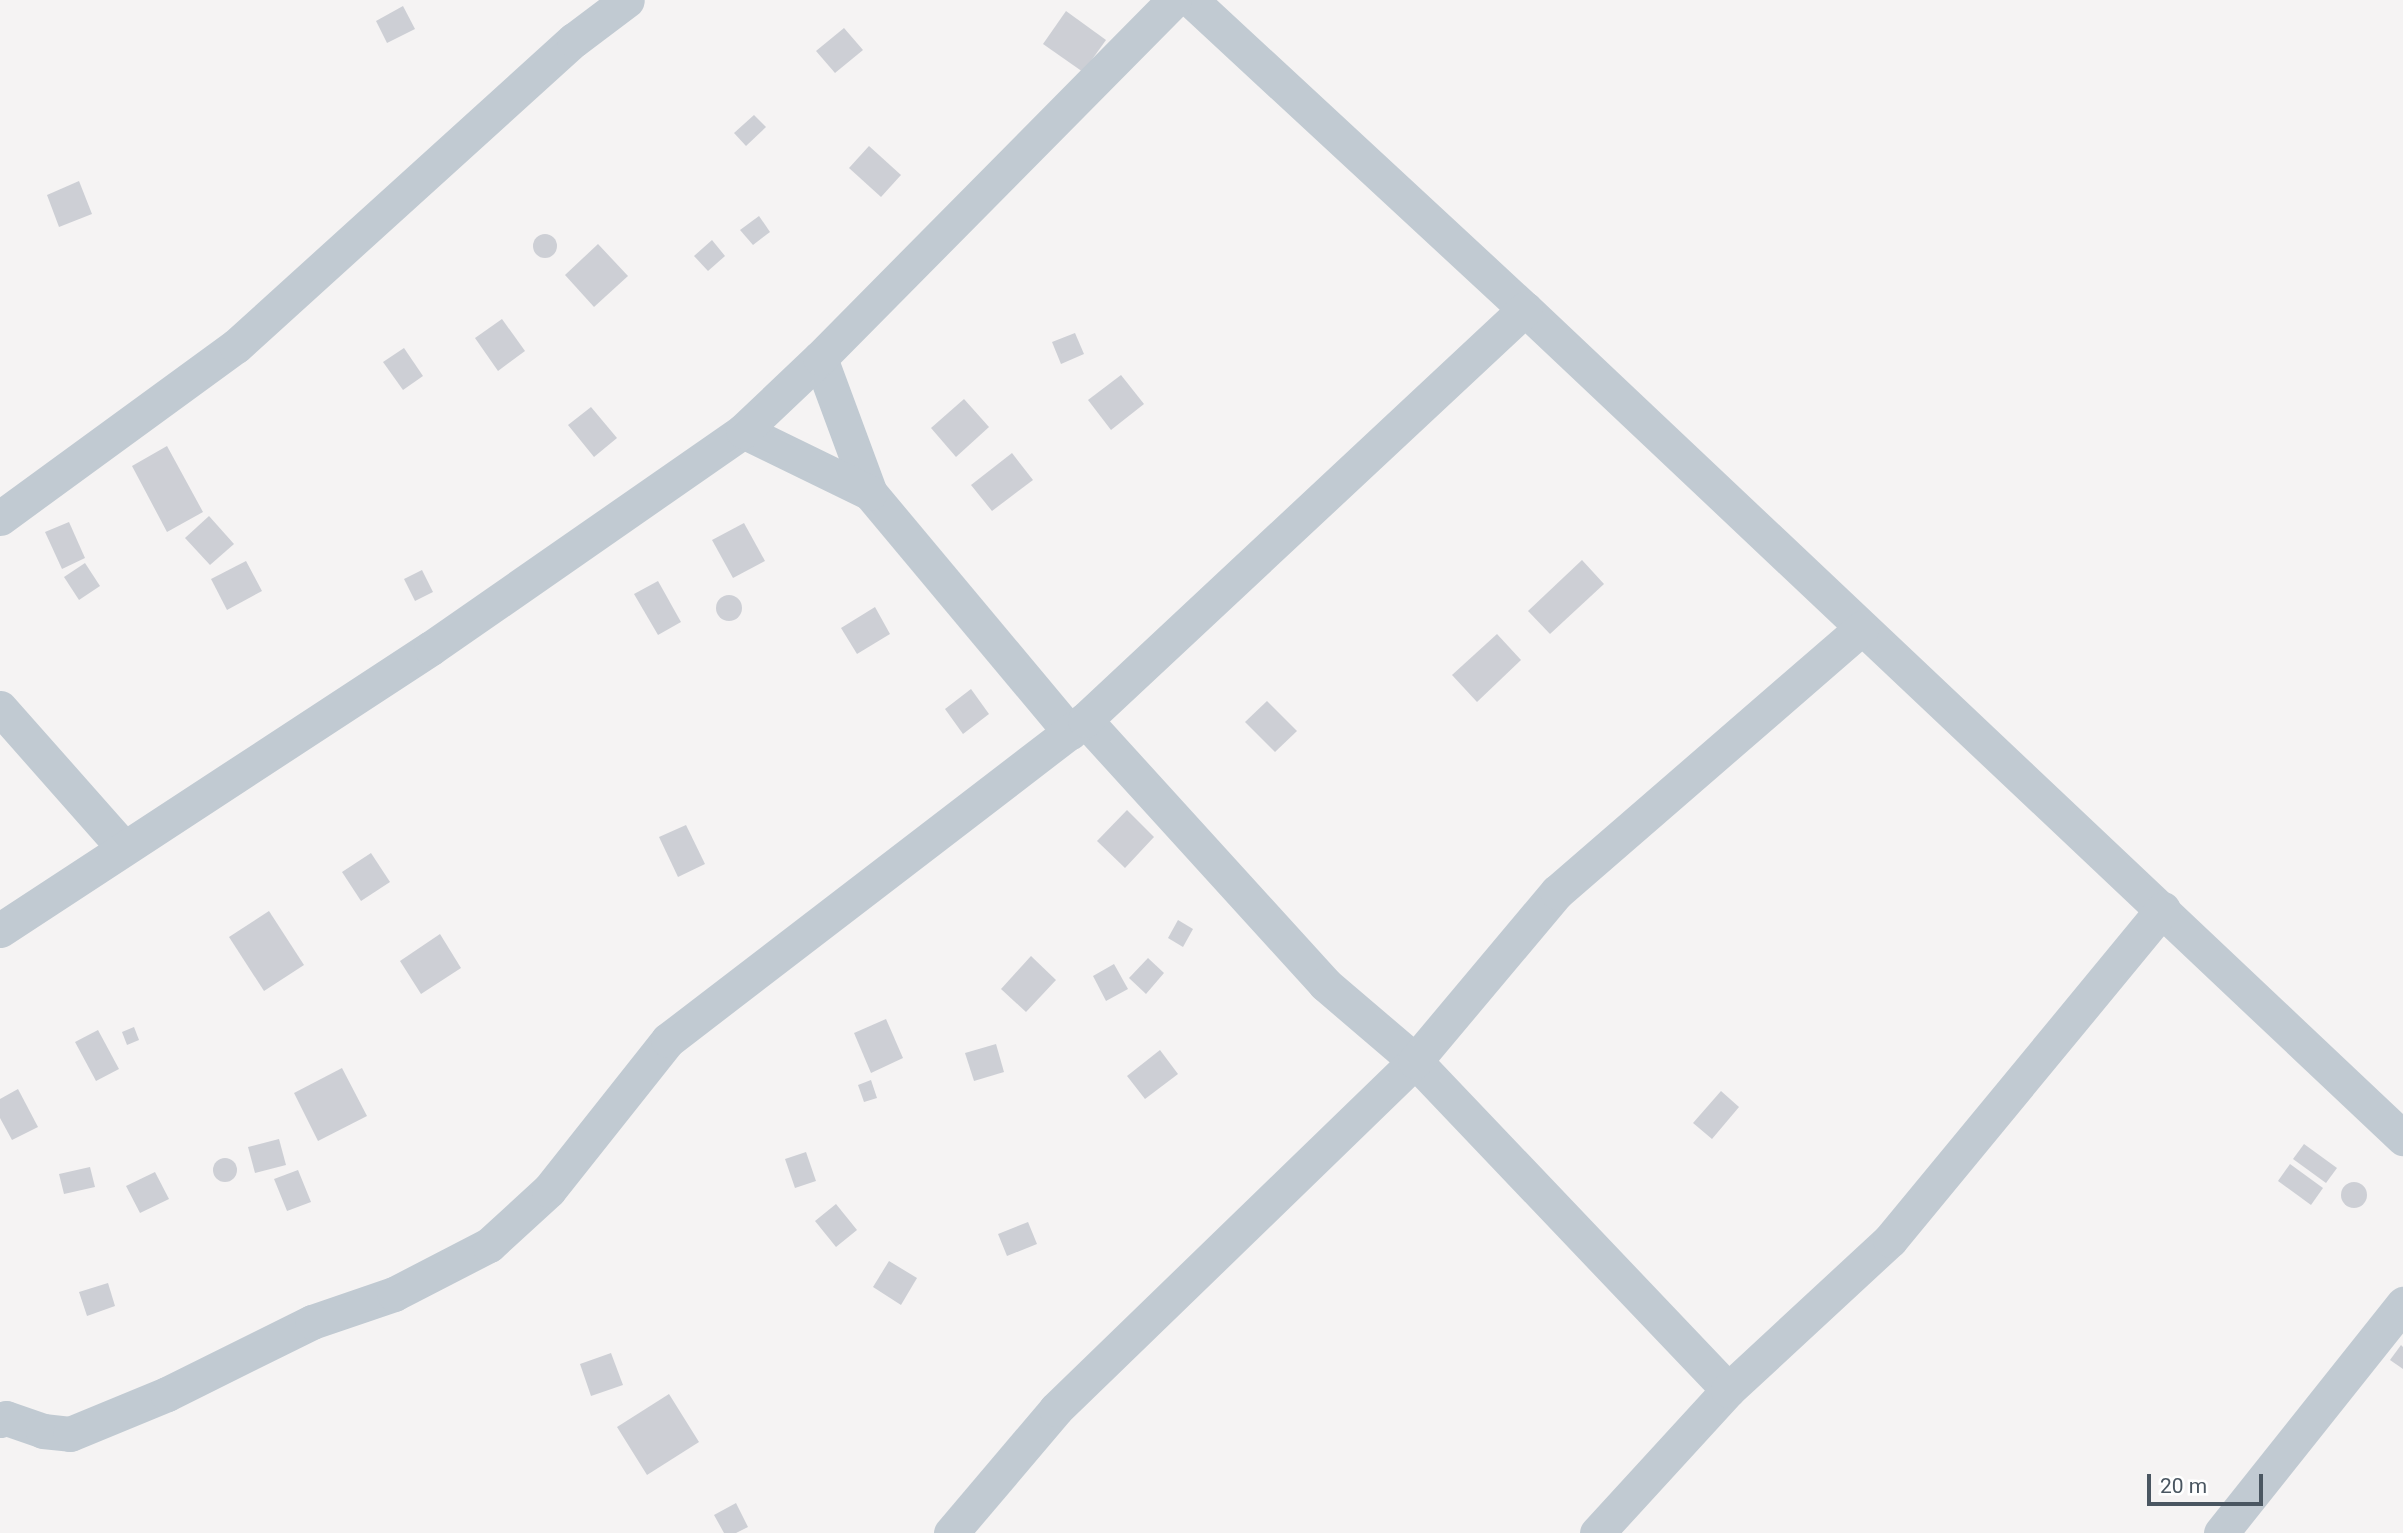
<!DOCTYPE html>
<html>
<head>
<meta charset="utf-8">
<style>
  body { margin:0 }
  #map { position:relative; width:2403px; height:1533px; overflow:hidden; background:#f5f3f3; font-family:Roboto,sans-serif }
  div>[style] { position:absolute }
  [style*='--x'] { left:calc(var(--x)*1px); top:calc(var(--y)*1px); width:calc(var(--w)*1px); rotate:calc(var(--a)*1deg) }
  .building>* { inset:0; background:#cdcfd5 }
  .round { border-radius:50% }
  .minor>* { height:35px; margin:-17.5px; padding:0 17.5px; transform-origin:17.5px; border-radius:17.5px; background:#c1cad2 }
  span { translate:-50% -50%; white-space:nowrap; text-align:center; line-height:1.15; -webkit-text-stroke:5px #fff; paint-order:stroke }
  .scale { position:absolute; left:2147px; top:1474px; width:116px; height:32px; box-sizing:border-box; border:4px solid #4a5661; border-top:0; padding-left:9px; font-size:21px; line-height:24px; white-space:nowrap; color:#4a5661; -webkit-text-stroke:5px #fff; paint-order:stroke }
</style>
</head>
<body>
<div id="map">
  <div class="building">
    <i style="clip-path:polygon(403px 6px,415px 29px,387px 43px,376px 21px)"></i>
    <i style="clip-path:polygon(1066px 11px,1106px 40px,1083px 72px,1043px 44px)"></i>
    <i style="clip-path:polygon(844px 28px,863px 50px,835px 73px,816px 51px)"></i>
    <i style="clip-path:polygon(754px 115px,766px 127px,746px 146px,734px 133px)"></i>
    <i style="clip-path:polygon(869px 146px,901px 175px,881px 197px,849px 168px)"></i>
    <i style="clip-path:polygon(79px 181px,92px 214px,59px 227px,47px 195px)"></i>
    <i style="clip-path:polygon(759px 216px,770px 232px,753px 245px,740px 230px)"></i>
    <i class="round" style="left:533px;top:234px;width:24px;height:24px"></i>
    <i style="clip-path:polygon(712px 240px,725px 256px,708px 271px,694px 256px)"></i>
    <i style="clip-path:polygon(598px 244px,628px 276px,594px 307px,565px 275px)"></i>
    <i style="clip-path:polygon(502px 319px,525px 351px,498px 371px,475px 338px)"></i>
    <i style="clip-path:polygon(1075px 333px,1084px 354px,1061px 364px,1052px 342px)"></i>
    <i style="clip-path:polygon(404px 348px,423px 376px,403px 390px,383px 362px)"></i>
    <i style="clip-path:polygon(1121px 375px,1144px 404px,1111px 430px,1088px 400px)"></i>
    <i style="clip-path:polygon(964px 399px,989px 427px,956px 457px,931px 428px)"></i>
    <i style="clip-path:polygon(591px 407px,617px 438px,594px 457px,568px 425px)"></i>
    <i style="clip-path:polygon(167px 446px,203px 512px,167px 532px,132px 466px)"></i>
    <i style="clip-path:polygon(1012px 453px,1033px 480px,992px 511px,971px 485px)"></i>
    <i style="clip-path:polygon(209px 516px,234px 544px,210px 565px,185px 538px)"></i>
    <i style="clip-path:polygon(69px 522px,85px 558px,62px 569px,45px 532px)"></i>
    <i style="clip-path:polygon(744px 523px,765px 561px,733px 578px,712px 540px)"></i>
    <i style="clip-path:polygon(1582px 560px,1604px 584px,1550px 634px,1528px 611px)"></i>
    <i style="clip-path:polygon(246px 561px,262px 591px,227px 610px,211px 579px)"></i>
    <i style="clip-path:polygon(85px 563px,100px 586px,79px 600px,64px 577px)"></i>
    <i style="clip-path:polygon(422px 570px,433px 592px,415px 601px,404px 579px)"></i>
    <i style="clip-path:polygon(658px 581px,681px 622px,658px 635px,634px 594px)"></i>
    <i class="round" style="left:716px;top:595px;width:26px;height:26px"></i>
    <i style="clip-path:polygon(875px 607px,890px 634px,857px 654px,841px 628px)"></i>
    <i style="clip-path:polygon(1497px 634px,1521px 660px,1477px 702px,1452px 675px)"></i>
    <i style="clip-path:polygon(971px 689px,989px 714px,963px 734px,945px 709px)"></i>
    <i style="clip-path:polygon(1267px 701px,1297px 731px,1275px 752px,1245px 722px)"></i>
    <i style="clip-path:polygon(1127px 810px,1154px 837px,1125px 868px,1097px 841px)"></i>
    <i style="clip-path:polygon(686px 825px,705px 864px,678px 877px,659px 837px)"></i>
    <i style="clip-path:polygon(371px 853px,390px 882px,361px 901px,342px 872px)"></i>
    <i style="clip-path:polygon(269px 911px,304px 965px,264px 991px,229px 937px)"></i>
    <i style="clip-path:polygon(1178px 920px,1193px 929px,1183px 947px,1168px 938px)"></i>
    <i style="clip-path:polygon(440px 934px,461px 968px,421px 994px,400px 961px)"></i>
    <i style="clip-path:polygon(1031px 956px,1056px 980px,1026px 1012px,1001px 989px)"></i>
    <i style="clip-path:polygon(1148px 958px,1164px 973px,1146px 994px,1129px 978px)"></i>
    <i style="clip-path:polygon(1114px 964px,1128px 989px,1106px 1001px,1093px 976px)"></i>
    <i style="clip-path:polygon(886px 1019px,903px 1058px,871px 1073px,854px 1033px)"></i>
    <i style="clip-path:polygon(134px 1027px,139px 1040px,127px 1045px,122px 1032px)"></i>
    <i style="clip-path:polygon(98px 1030px,119px 1069px,96px 1081px,75px 1042px)"></i>
    <i style="clip-path:polygon(996px 1044px,1004px 1072px,974px 1081px,965px 1053px)"></i>
    <i style="clip-path:polygon(1160px 1050px,1178px 1074px,1145px 1099px,1127px 1076px)"></i>
    <i style="clip-path:polygon(342px 1068px,367px 1116px,318px 1141px,294px 1093px)"></i>
    <i style="clip-path:polygon(871px 1080px,877px 1098px,864px 1102px,858px 1085px)"></i>
    <i style="clip-path:polygon(18px 1089px,38px 1127px,12px 1140px,0 1118px,0 1099px)"></i>
    <i style="clip-path:polygon(1721px 1091px,1739px 1107px,1712px 1139px,1693px 1123px)"></i>
    <i style="clip-path:polygon(279px 1139px,286px 1165px,255px 1173px,248px 1147px)"></i>
    <i style="clip-path:polygon(2304px 1144px,2337px 1168px,2326px 1183px,2293px 1159px)"></i>
    <i style="clip-path:polygon(806px 1152px,816px 1181px,795px 1188px,785px 1159px)"></i>
    <i class="round" style="left:213px;top:1158px;width:24px;height:24px"></i>
    <i style="clip-path:polygon(2290px 1164px,2323px 1188px,2311px 1205px,2278px 1181px)"></i>
    <i style="clip-path:polygon(90px 1167px,95px 1187px,64px 1194px,59px 1174px)"></i>
    <i style="clip-path:polygon(298px 1170px,311px 1202px,287px 1211px,274px 1179px)"></i>
    <i style="clip-path:polygon(155px 1172px,169px 1199px,140px 1213px,126px 1186px)"></i>
    <i class="round" style="left:2341px;top:1182px;width:26px;height:26px"></i>
    <i style="clip-path:polygon(836px 1204px,857px 1230px,836px 1247px,815px 1221px)"></i>
    <i style="clip-path:polygon(1028px 1222px,1037px 1244px,1007px 1256px,998px 1234px)"></i>
    <i style="clip-path:polygon(889px 1261px,917px 1278px,901px 1305px,873px 1287px)"></i>
    <i style="clip-path:polygon(108px 1283px,115px 1306px,87px 1316px,79px 1292px)"></i>
    <i style="clip-path:polygon(2401px 1345px,2403px 1347px,2403px 1369px,2390px 1360px)"></i>
    <i style="clip-path:polygon(611px 1353px,623px 1385px,591px 1396px,580px 1364px)"></i>
    <i style="clip-path:polygon(669px 1394px,699px 1442px,647px 1475px,617px 1427px)"></i>
    <i style="clip-path:polygon(736px 1503px,748px 1527px,736px 1533px,724px 1533px,714px 1515px)"></i>
  </div>
  <div class="minor">
    <i style="--x:1191;--y:0;--w:455;--a:42.8"></i>
    <i style="--x:1525;--y:309;--w:1208;--a:43.36"></i>
    <i style="--x:820;--y:358;--w:144;--a:69.7"></i>
    <i style="--x:870;--y:493;--w:312;--a:50.1"></i>
    <i style="--x:743;--y:431;--w:141;--a:26"></i>
    <i style="--x:0;--y:518;--w:292;--a:-36.1"></i>
    <i style="--x:236;--y:346;--w:456;--a:-42.2"></i>
    <i style="--x:574;--y:40;--w:66;--a:-37"></i>
    <i style="--x:0;--y:708;--w:186;--a:48.5"></i>
    <i style="--x:1085;--y:720;--w:357;--a:47.7"></i>
    <i style="--x:1325;--y:984;--w:118;--a:40.5"></i>
    <i style="--x:1415;--y:1061;--w:454;--a:46.4"></i>
    <i style="--x:0;--y:930;--w:515;--a:-33.2"></i>
    <i style="--x:431;--y:648;--w:380;--a:-34.8"></i>
    <i style="--x:743;--y:431;--w:106;--a:-43.5"></i>
    <i style="--x:820;--y:358;--w:503;--a:-45.32"></i>
    <i style="--x:0;--y:1420;--w:6;--a:-18"></i>
    <i style="--x:6;--y:1418;--w:39;--a:19"></i>
    <i style="--x:43;--y:1431;--w:27;--a:6"></i>
    <i style="--x:70;--y:1434;--w:105;--a:-22.4"></i>
    <i style="--x:167;--y:1394;--w:162;--a:-26.4"></i>
    <i style="--x:312;--y:1322;--w:87;--a:-18.9"></i>
    <i style="--x:394;--y:1294;--w:107;--a:-27.3"></i>
    <i style="--x:489;--y:1245;--w:81;--a:-42.5"></i>
    <i style="--x:549;--y:1190;--w:191;--a:-51.6"></i>
    <i style="--x:668;--y:1040;--w:526;--a:-37.5"></i>
    <i style="--x:1085;--y:720;--w:602;--a:-43.05"></i>
    <i style="--x:951;--y:1533;--w:162;--a:-49.7"></i>
    <i style="--x:1056;--y:1409;--w:500;--a:-44.1"></i>
    <i style="--x:1415;--y:1061;--w:221;--a:-50"></i>
    <i style="--x:1557;--y:892;--w:403;--a:-40.9"></i>
    <i style="--x:1597;--y:1533;--w:194;--a:-47.5"></i>
    <i style="--x:1728;--y:1390;--w:221;--a:-42.8"></i>
    <i style="--x:1890;--y:1240;--w:429;--a:-50.5"></i>
    <i style="--x:2221;--y:1533;--w:293;--a:-51.5"></i>
  </div>
  <div class="scale">20 m</div>
</div>
</body>
</html>
